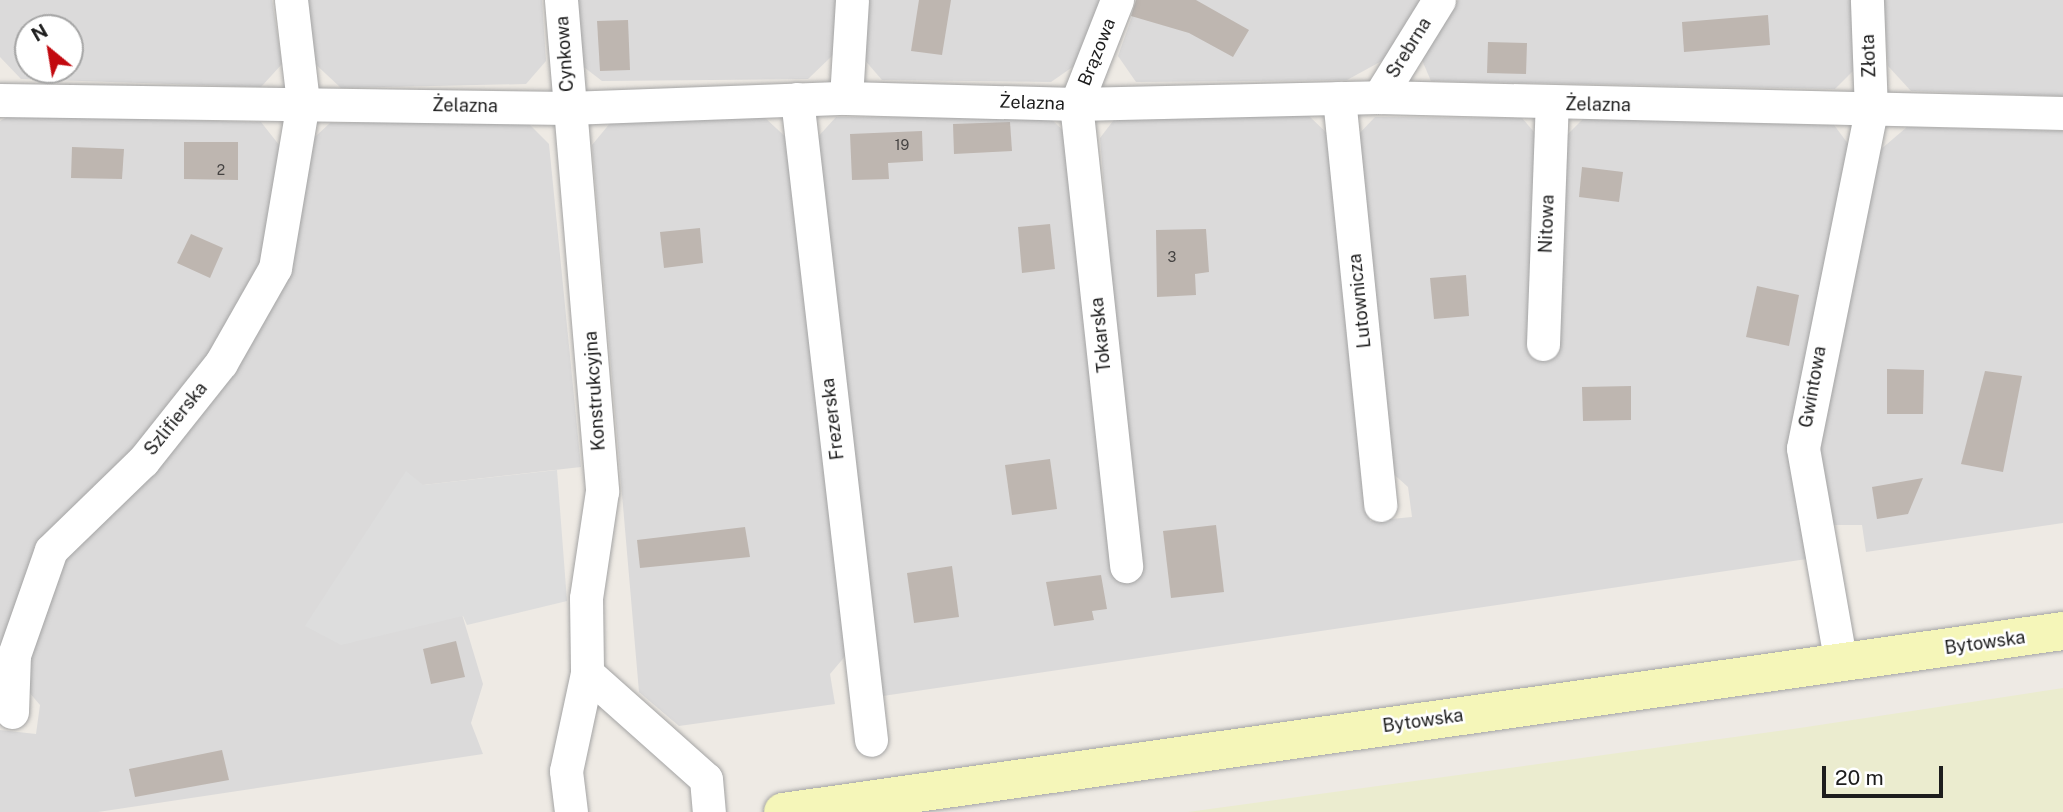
<!DOCTYPE html>
<html>
<head>
<meta charset="utf-8">
<style>
  body { margin:0 }
  #map { position:relative; width:2063px; height:812px; overflow:hidden; background:#eeeae4; font-family:"Public Sans",sans-serif }
  div>[style] { position:absolute }
  [style*='--x'] { left:calc(var(--x)*1px); top:calc(var(--y)*1px); width:calc(var(--w)*1px); rotate:calc(var(--a)*1deg) }
  .residential>* { inset:0; background:#dbdada }
  .farmland>* { inset:0; background:#ebeccf }
  .parking>* { inset:0; background:#ddd }
  .building>* { inset:0; background:#beb6b0 }
  .roads { filter:drop-shadow(0 0 2px #a4a4a4) drop-shadow(0 0 2px #a4a4a4) }
  .street>* { height:33px; margin:-16.5px; padding:0 16.5px; transform-origin:16.5px; border-radius:16.5px; background:#fff }
  .secondary>* { height:38px; margin:-19px; padding:0 19px; transform-origin:19px; border-radius:19px; background:#f5f6b9 }
  span { translate:-50% -50%; white-space:nowrap; text-align:center; line-height:1.15; -webkit-text-stroke:5px #fff; paint-order:stroke }
  .number-label { font-size:14px; color:#454342 }
  .number-label span { -webkit-text-stroke-width:0 }
  .street-label { font-size:18px; color:#1d1d1d }
  .north { position:absolute; left:14px; top:14px; width:70px; height:70px; box-sizing:border-box; background:#fff; border:2px solid #a5a5a5; border-radius:50%; rotate:330deg; font-size:19px; font-weight:700; line-height:28px; text-align:center; color:#1d1d1d }
  .north::after { content:''; display:block; margin:auto; width:24px; height:32px; background:#c2090f; clip-path:polygon(50% 0,100% 100%,50% 72%,0 100%) }
  .scale { position:absolute; left:1822px; top:766px; width:121px; height:32px; box-sizing:border-box; border:4px solid #1d1d1d; border-top:0; padding-left:9px; font-size:21px; line-height:24px; white-space:nowrap; color:#1d1d1d; -webkit-text-stroke:5px #fff; paint-order:stroke }
</style>
</head>
<body>
<div id="map">
  <div class="residential">
    <i style="clip-path:polygon(evenodd,0 0,272px 0,282px 64px,261px 87px,21px 79px,0 57px,0 0,28px 28px,70px 28px,70px 70px,28px 70px,28px 28px)"></i>
    <i style="clip-path:polygon(303px 0,542px 0,546px 61px,526px 84px,341px 88px,311px 60px)"></i>
    <i style="clip-path:polygon(572px 0,836px 0,834px 54px,808px 79px,602px 81px,576px 61px)"></i>
    <i style="clip-path:polygon(866px 0,1106px 0,1087px 57px,1051px 82px,882px 80px,863px 58px)"></i>
    <i style="clip-path:polygon(1138px 0,1423px 0,1389px 57px,1347px 80px,1136px 82px,1118px 56px)"></i>
    <i style="clip-path:polygon(1458px 0,1852px 0,1859px 65px,1835px 89px,1431px 81px,1422px 60px)"></i>
    <i style="clip-path:polygon(1883px 0,2063px 0,2063px 96px,1911px 91px,1888px 66px)"></i>
    <i style="clip-path:polygon(762px 115px,791px 142px,847px 654px,830px 674px,835px 704px,679px 726px,639px 692px,592px 145px,616px 116px)"></i>
    <i style="clip-path:polygon(9px 116px,261px 122px,283px 150px,265px 259px,177px 405px,43px 541px,0 675px,0 121px)"></i>
    <i style="clip-path:polygon(1309px 116px,1333px 139px,1370px 521px,1412px 517px,1408px 487px,1389px 470px,1357px 136px,1375px 117px,1522px 118px,1539px 138px,1536px 350px,1559px 352px,1564px 138px,1583px 119px,1834px 125px,1852px 149px,1807px 559px,876px 697px,816px 139px,836px 117px,1050px 118px,1075px 142px,1121px 398px,1100px 138px,1116px 117px)"></i>
    <i style="clip-path:polygon(524px 119px,549px 144px,581px 467px,423px 485px,483px 684px,471px 723px,483px 754px,98px 812px,0 812px,0 730px,36px 734px,40px 705px,23px 685px,26px 656px,61px 559px,205px 409px,304px 147px,330px 123px)"></i>
    <i style="clip-path:polygon(1907px 127px,2063px 131px,2063px 523px,1866px 552px,1862px 525px,1833px 525px,1817px 462px,1880px 150px)"></i>
  </div>
  <div class="farmland">
    <i style="clip-path:polygon(2063px 688px,2063px 812px,1188px 812px,1793px 729px)"></i>
  </div>
  <div class="parking">
    <i style="clip-path:polygon(557px 470px,567px 601px,467px 625px,463px 616px,341px 645px,305px 626px,406px 471px,423px 485px)"></i>
  </div>
  <div class="building">
    <i style="clip-path:polygon(919px 0,951px 0,942px 55px,911px 51px)"></i>
    <i style="clip-path:polygon(1136px 0,1196px 0,1249px 30px,1233px 57px,1189px 33px,1131px 16px)"></i>
    <i style="clip-path:polygon(1768px 15px,1770px 45px,1684px 52px,1682px 22px)"></i>
    <i style="clip-path:polygon(628px 20px,630px 70px,600px 71px,597px 21px)"></i>
    <i style="clip-path:polygon(1488px 42px,1527px 43px,1526px 74px,1487px 73px)"></i>
    <i style="clip-path:polygon(1010px 122px,1012px 151px,954px 154px,953px 124px)"></i>
    <i style="clip-path:polygon(922px 131px,923px 161px,888px 163px,889px 179px,852px 180px,850px 134px)"></i>
    <i style="clip-path:polygon(184px 142px,238px 142px,238px 180px,184px 179px)"></i>
    <i style="clip-path:polygon(72px 147px,124px 149px,122px 179px,71px 178px)"></i>
    <i style="clip-path:polygon(1582px 167px,1623px 172px,1619px 202px,1579px 197px)"></i>
    <i style="clip-path:polygon(1050px 224px,1055px 269px,1022px 273px,1018px 227px)"></i>
    <i style="clip-path:polygon(700px 228px,703px 263px,664px 268px,660px 232px)"></i>
    <i style="clip-path:polygon(1206px 229px,1209px 272px,1195px 274px,1196px 295px,1157px 297px,1156px 230px)"></i>
    <i style="clip-path:polygon(191px 234px,223px 248px,210px 278px,177px 263px)"></i>
    <i style="clip-path:polygon(1466px 275px,1469px 316px,1434px 319px,1430px 278px)"></i>
    <i style="clip-path:polygon(1757px 286px,1799px 295px,1789px 346px,1746px 337px)"></i>
    <i style="clip-path:polygon(1887px 369px,1924px 370px,1923px 414px,1887px 414px)"></i>
    <i style="clip-path:polygon(1985px 371px,2022px 376px,2003px 472px,1961px 464px)"></i>
    <i style="clip-path:polygon(1631px 386px,1631px 420px,1583px 421px,1582px 387px)"></i>
    <i style="clip-path:polygon(1050px 459px,1057px 509px,1012px 515px,1005px 465px)"></i>
    <i style="clip-path:polygon(1923px 478px,1908px 514px,1877px 519px,1872px 487px)"></i>
    <i style="clip-path:polygon(1216px 525px,1224px 592px,1171px 598px,1163px 531px)"></i>
    <i style="clip-path:polygon(745px 527px,750px 557px,640px 568px,637px 540px)"></i>
    <i style="clip-path:polygon(952px 566px,959px 617px,914px 623px,907px 573px)"></i>
    <i style="clip-path:polygon(1101px 575px,1107px 609px,1092px 611px,1094px 620px,1054px 626px,1046px 582px)"></i>
    <i style="clip-path:polygon(456px 641px,465px 677px,431px 684px,423px 649px)"></i>
    <i style="clip-path:polygon(222px 750px,229px 780px,135px 797px,129px 769px)"></i>
  </div>
  <div class="roads">
    <div class="street">
      <i style="--x:561;--y:0;--w:493;--a:85.2"></i>
      <i style="--x:602;--y:491;--w:108;--a:98.5"></i>
      <i style="--x:586;--y:598;--w:75;--a:89.2"></i>
      <i style="--x:587;--y:673;--w:100;--a:102.1"></i>
      <i style="--x:566;--y:771;--w:41;--a:83"></i>
      <i style="--x:1117;--y:0;--w:112;--a:111.5"></i>
      <i style="--x:1076;--y:104;--w:465;--a:83.8"></i>
      <i style="--x:1379;--y:97;--w:114;--a:-58.3"></i>
      <i style="--x:846;--y:98;--w:98;--a:-86.5"></i>
      <i style="--x:1339;--y:98;--w:409;--a:84.2"></i>
      <i style="--x:797;--y:99;--w:645;--a:83.41"></i>
      <i style="--x:0;--y:100;--w:568;--a:0.81"></i>
      <i style="--x:568;--y:108;--w:278;--a:-2.1"></i>
      <i style="--x:846;--y:98;--w:230;--a:1.5"></i>
      <i style="--x:1076;--y:104;--w:303;--a:-1.3"></i>
      <i style="--x:1379;--y:97;--w:684;--a:1.34"></i>
      <i style="--x:1543;--y:344;--w:240;--a:-87.9"></i>
      <i style="--x:1841;--y:664;--w:219;--a:-100"></i>
      <i style="--x:1803;--y:448;--w:344;--a:-78.6"></i>
      <i style="--x:1871;--y:111;--w:111;--a:-92.1"></i>
      <i style="--x:587;--y:673;--w:159;--a:41.7"></i>
      <i style="--x:706;--y:779;--w:33;--a:85"></i>
      <i style="--x:12;--y:712;--w:57;--a:-88"></i>
      <i style="--x:14;--y:655;--w:111;--a:-70.6"></i>
      <i style="--x:51;--y:550;--w:128;--a:-44.1"></i>
      <i style="--x:143;--y:461;--w:125;--a:-51.5"></i>
      <i style="--x:221;--y:363;--w:109;--a:-60.4"></i>
      <i style="--x:275;--y:268;--w:168;--a:-80.4"></i>
      <i style="--x:303;--y:102;--w:103;--a:-96.7"></i>
    </div>
    <div class="secondary">
      <i style="--x:783;--y:812;--w:1293;--a:-8.05"></i>
    </div>
  </div>
  <div class="number-label">
    <span style="left:902px;top:145px">19</span>
    <span style="left:221px;top:170px">2</span>
    <span style="left:1172px;top:257px">3</span>
  </div>
  <div class="street-label">
    <span style="left:1409px;top:48px;rotate:-58deg">Srebrna</span>
    <span style="left:1097px;top:52px;rotate:-68deg">Brązowa</span>
    <span style="left:565px;top:54px;rotate:-94deg">Cynkowa</span>
    <span style="left:1869px;top:56px;rotate:-92deg">Złota</span>
    <span style="left:1032px;top:103px;rotate:2deg">Żelazna</span>
    <span style="left:1598px;top:105px;rotate:1deg">Żelazna</span>
    <span style="left:465px;top:106px;rotate:1deg">Żelazna</span>
    <span style="left:1547px;top:224px;rotate:-88deg">Nitowa</span>
    <span style="left:1360px;top:301px;rotate:-96deg">Lutownicza</span>
    <span style="left:1101px;top:335px;rotate:-96deg">Tokarska</span>
    <span style="left:1813px;top:387px;rotate:-80deg">Gwintowa</span>
    <span style="left:595px;top:391px;rotate:-94deg">Konstrukcyjna</span>
    <span style="left:176px;top:419px;rotate:-51deg">Szlifierska</span>
    <span style="left:833px;top:419px;rotate:-97deg">Frezerska</span>
    <span style="left:1985px;top:643px;rotate:-8deg">Bytowska</span>
    <span style="left:1423px;top:721px;rotate:-8deg">Bytowska</span>
  </div>
  <div class="north">N</div>
  <div class="scale">20 m</div>
</div>
</body>
</html>
